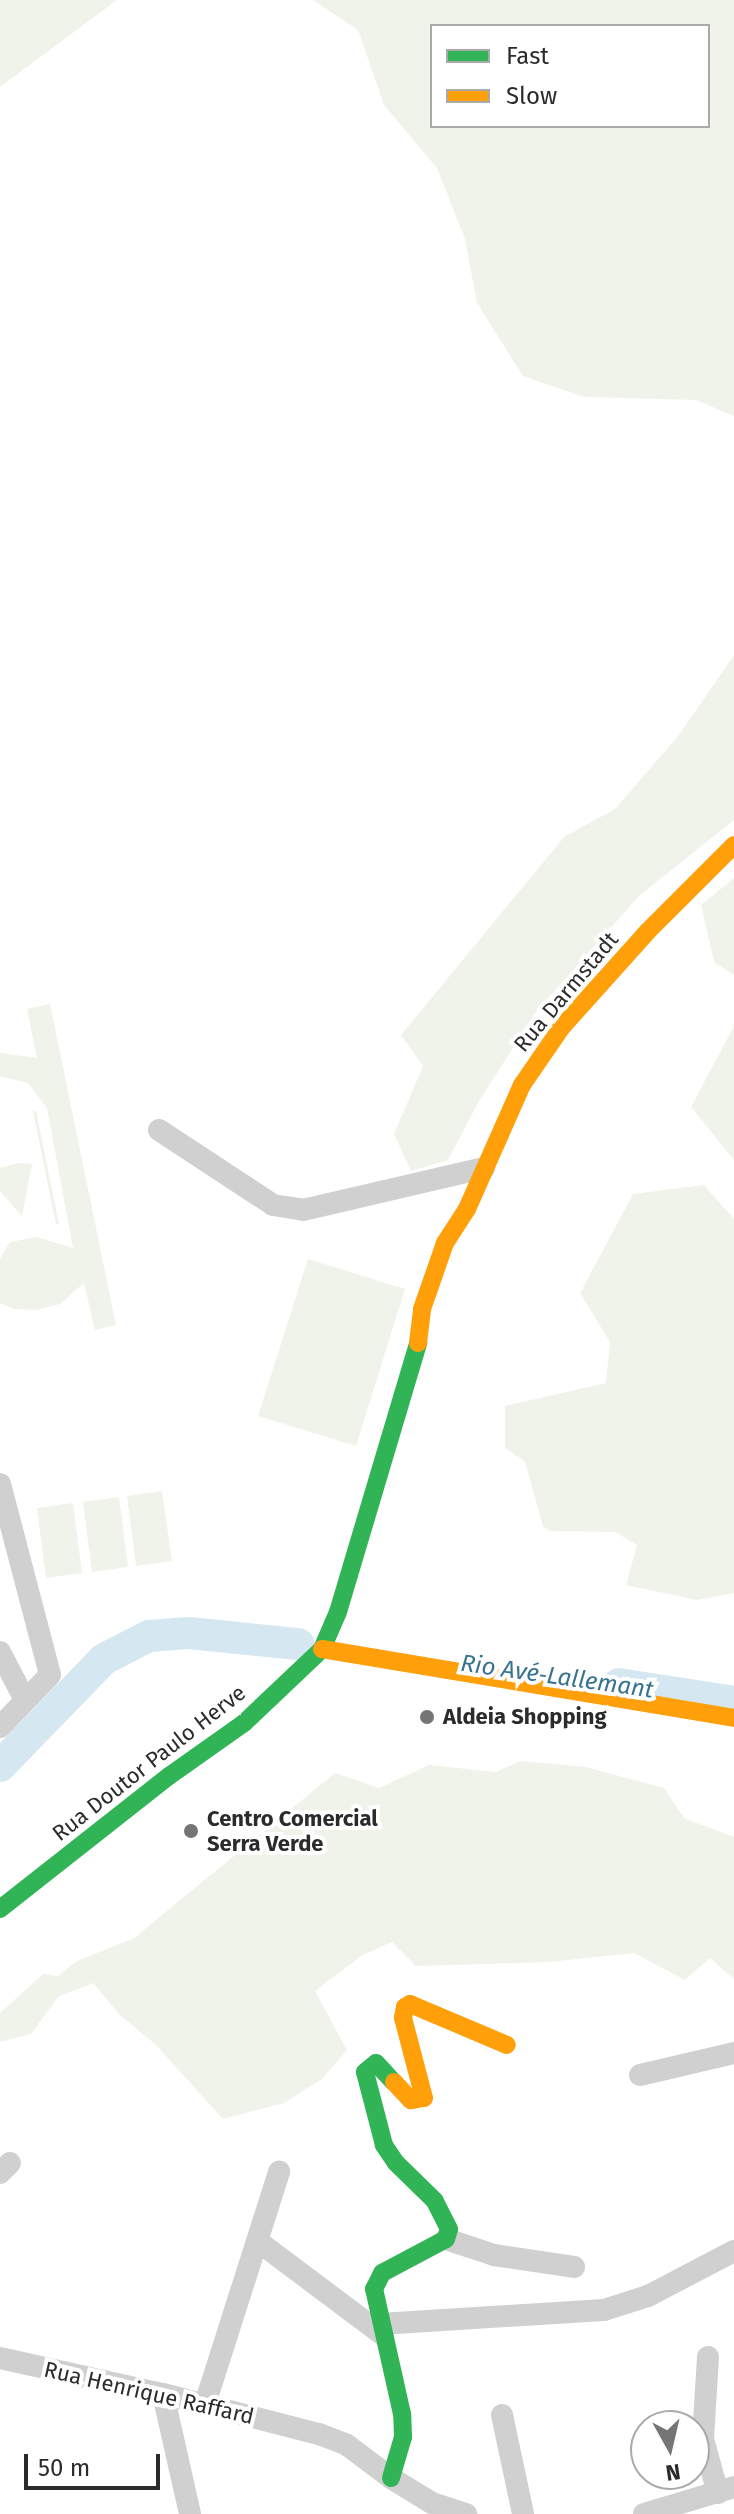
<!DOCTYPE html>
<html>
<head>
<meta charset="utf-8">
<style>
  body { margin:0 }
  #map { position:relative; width:734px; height:2514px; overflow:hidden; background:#fff; font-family:"Fira Sans",sans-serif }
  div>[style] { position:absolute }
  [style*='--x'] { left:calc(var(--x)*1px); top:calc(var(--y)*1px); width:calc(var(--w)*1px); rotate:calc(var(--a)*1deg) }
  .green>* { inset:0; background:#f0f3ea }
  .river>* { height:32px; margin:-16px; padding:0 16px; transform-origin:16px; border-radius:16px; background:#d5e8f1 }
  .street>* { height:22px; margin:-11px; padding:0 11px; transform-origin:11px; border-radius:11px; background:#d0d0d0 }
  .fast>* { height:18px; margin:-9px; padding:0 9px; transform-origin:9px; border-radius:9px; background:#30b455 }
  .slow>* { height:18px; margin:-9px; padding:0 9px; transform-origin:9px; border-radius:9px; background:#ff9f0a }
  .dots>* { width:22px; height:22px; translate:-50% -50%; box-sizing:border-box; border:4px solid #fff; border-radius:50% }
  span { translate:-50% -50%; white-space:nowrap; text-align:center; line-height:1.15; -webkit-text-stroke:8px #fff; paint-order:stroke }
  .street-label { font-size:22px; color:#2b2b2b }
  .poi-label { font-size:22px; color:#2b2b2b; font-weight:700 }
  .left { translate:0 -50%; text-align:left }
  .water-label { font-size:24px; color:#38738f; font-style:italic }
  .legend { position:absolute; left:430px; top:24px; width:280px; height:104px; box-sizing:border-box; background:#fff; border:2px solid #aaa; margin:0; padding:10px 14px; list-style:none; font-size:24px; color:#2b2b2b }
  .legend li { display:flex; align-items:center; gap:16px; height:40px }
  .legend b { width:40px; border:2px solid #aaa }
  .north { position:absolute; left:630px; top:2410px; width:80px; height:80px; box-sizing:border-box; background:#fff; border:2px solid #aaa; border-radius:50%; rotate:172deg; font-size:22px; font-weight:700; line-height:32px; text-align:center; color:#2b2b2b }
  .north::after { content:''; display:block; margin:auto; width:28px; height:36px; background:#757575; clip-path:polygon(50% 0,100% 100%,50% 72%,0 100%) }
  .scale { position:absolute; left:24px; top:2454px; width:136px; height:36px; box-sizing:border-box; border:4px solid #2b2b2b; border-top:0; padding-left:10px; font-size:24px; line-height:28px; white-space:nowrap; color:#2b2b2b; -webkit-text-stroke:6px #fff; paint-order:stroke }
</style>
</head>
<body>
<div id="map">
  <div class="green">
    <i style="clip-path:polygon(0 0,117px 0,0 87px)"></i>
    <i style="clip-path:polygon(evenodd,313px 0,734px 0,734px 416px,696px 400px,584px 397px,523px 376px,477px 303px,465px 239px,437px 168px,384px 105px,358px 30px,313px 0,432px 26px,708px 26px,708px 126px,432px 126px,432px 26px)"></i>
    <i style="clip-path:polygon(734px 655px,734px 820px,639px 896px,535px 1013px,478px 1103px,448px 1160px,411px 1171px,394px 1134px,423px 1066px,401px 1035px,564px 837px,615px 809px,679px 735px)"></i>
    <i style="clip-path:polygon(734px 878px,734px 975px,714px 962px,701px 905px)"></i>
    <i style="clip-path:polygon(50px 1004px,116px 1325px,95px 1330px,84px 1283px,60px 1304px,37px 1310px,15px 1309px,0 1303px,0 1259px,10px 1242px,36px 1237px,73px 1248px,47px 1108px,28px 1083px,0 1076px,0 1053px,37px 1058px,27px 1009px)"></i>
    <i style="clip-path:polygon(734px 1026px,734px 1160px,691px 1107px)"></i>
    <i style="clip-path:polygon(33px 1111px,36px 1111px,59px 1224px,56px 1224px)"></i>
    <i style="clip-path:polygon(19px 1163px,32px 1164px,22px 1216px,0 1191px,0 1168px)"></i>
    <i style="clip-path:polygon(704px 1185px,734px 1219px,734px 1593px,697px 1600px,626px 1585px,637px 1545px,615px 1532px,550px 1531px,543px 1526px,525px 1462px,505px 1448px,505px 1406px,606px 1383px,610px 1342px,580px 1293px,633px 1194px)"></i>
    <i style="clip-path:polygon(308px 1259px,405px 1289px,356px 1446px,258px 1416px)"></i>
    <i style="clip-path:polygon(162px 1491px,172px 1561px,136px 1566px,127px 1496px)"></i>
    <i style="clip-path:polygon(119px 1497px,128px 1567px,92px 1572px,83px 1502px)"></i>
    <i style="clip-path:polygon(73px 1503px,82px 1573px,46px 1578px,37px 1508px)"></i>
    <i style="clip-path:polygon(520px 1761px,586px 1767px,664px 1788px,684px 1818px,734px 1837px,734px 1979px,710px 1958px,685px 1980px,634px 1953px,549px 1962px,416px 1966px,392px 1942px,361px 1956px,315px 1991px,347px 2050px,322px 2079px,284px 2103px,223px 2119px,155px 2044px,120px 2015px,93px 1983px,58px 1997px,31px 2034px,0 2042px,0 2013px,43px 1974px,58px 1976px,77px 1961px,134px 1938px,335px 1773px,379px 1788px,429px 1765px,496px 1772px)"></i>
  </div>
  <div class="river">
    <i style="--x:619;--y:1684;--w:116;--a:8.9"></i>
    <i style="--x:0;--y:1766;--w:149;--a:-45.8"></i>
    <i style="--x:104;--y:1659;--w:51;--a:-27.1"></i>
    <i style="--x:149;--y:1636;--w:40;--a:-4.3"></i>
    <i style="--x:189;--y:1633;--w:110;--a:5.8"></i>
  </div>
  <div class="street">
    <i style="--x:159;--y:1130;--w:136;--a:33.3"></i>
    <i style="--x:273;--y:1205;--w:30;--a:9"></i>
    <i style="--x:303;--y:1210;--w:186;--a:-13.1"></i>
    <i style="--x:0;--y:1484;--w:197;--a:75.3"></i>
    <i style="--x:50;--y:1675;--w:72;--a:133.9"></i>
    <i style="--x:0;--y:1652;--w:54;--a:62.5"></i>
    <i style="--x:640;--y:2075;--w:97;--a:-13.2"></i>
    <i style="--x:0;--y:2173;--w:14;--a:-45"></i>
    <i style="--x:446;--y:2239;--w:51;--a:18.4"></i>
    <i style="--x:494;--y:2255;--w:81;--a:8.5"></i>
    <i style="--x:259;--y:2242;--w:155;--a:36.9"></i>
    <i style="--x:380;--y:2324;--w:224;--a:-3.6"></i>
    <i style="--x:604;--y:2310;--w:46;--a:-17.7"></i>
    <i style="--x:648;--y:2296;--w:97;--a:-27.6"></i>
    <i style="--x:708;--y:2357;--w:82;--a:93.5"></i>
    <i style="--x:703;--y:2439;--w:56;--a:74.5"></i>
    <i style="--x:0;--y:2358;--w:167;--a:12.5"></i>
    <i style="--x:163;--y:2394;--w:161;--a:14.4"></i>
    <i style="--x:319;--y:2434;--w:30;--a:21"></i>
    <i style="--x:347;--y:2445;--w:55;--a:36.9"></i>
    <i style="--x:391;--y:2478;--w:48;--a:31.4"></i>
    <i style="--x:432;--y:2503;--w:36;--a:18"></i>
    <i style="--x:163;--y:2394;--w:123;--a:77.3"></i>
    <i style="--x:205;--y:2404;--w:244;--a:-72.3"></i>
    <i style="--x:502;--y:2415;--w:101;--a:78"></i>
    <i style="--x:644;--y:2514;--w:94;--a:-16.7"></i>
  </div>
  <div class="fast">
    <i style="--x:0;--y:1909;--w:215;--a:-38.2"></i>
    <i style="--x:169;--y:1776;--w:92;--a:-35.2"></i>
    <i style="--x:244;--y:1723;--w:108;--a:-43.5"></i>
    <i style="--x:322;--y:1649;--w:40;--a:-66.6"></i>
    <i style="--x:338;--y:1612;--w:281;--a:-73.4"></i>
    <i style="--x:391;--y:2478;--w:43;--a:-73.7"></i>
    <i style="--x:403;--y:2437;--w:23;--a:-92"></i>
    <i style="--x:402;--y:2414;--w:128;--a:-102.6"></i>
    <i style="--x:374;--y:2289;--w:18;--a:-63"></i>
    <i style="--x:382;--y:2273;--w:72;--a:-28"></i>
    <i style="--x:446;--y:2239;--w:10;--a:-73"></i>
    <i style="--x:449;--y:2229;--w:31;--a:-117"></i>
    <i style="--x:435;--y:2201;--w:54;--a:-135.7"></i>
    <i style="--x:396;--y:2163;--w:22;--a:-124"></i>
    <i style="--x:384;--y:2145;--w:75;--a:-104.6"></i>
    <i style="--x:365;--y:2072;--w:14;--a:-39"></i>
    <i style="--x:376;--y:2063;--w:26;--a:47"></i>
  </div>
  <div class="slow">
    <i style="--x:418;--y:1343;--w:34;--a:-83"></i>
    <i style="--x:422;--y:1309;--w:70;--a:-70.8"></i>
    <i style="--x:445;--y:1243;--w:40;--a:-57.1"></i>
    <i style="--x:467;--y:1209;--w:136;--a:-66.1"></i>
    <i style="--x:522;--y:1085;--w:69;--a:-55.6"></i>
    <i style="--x:561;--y:1028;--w:129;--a:-48.1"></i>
    <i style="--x:647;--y:932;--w:123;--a:-45"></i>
    <i style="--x:322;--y:1649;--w:418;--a:9.5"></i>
    <i style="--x:394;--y:2082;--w:25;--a:47"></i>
    <i style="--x:411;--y:2100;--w:13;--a:-9"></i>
    <i style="--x:424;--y:2098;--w:83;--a:-104.7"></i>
    <i style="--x:403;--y:2018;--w:11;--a:-80"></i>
    <i style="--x:405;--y:2007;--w:6;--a:-31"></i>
    <i style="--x:410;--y:2004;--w:105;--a:22.9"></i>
  </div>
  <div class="dots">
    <i style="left:427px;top:1717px;background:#757575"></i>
    <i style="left:191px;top:1831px;background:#757575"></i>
  </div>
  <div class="street-label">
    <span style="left:566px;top:992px;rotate:-50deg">Rua Darmstadt</span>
    <span style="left:149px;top:1763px;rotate:-38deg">Rua Doutor Paulo Herve</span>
    <span style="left:149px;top:2393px;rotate:13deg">Rua Henrique Raffard</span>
  </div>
  <div class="poi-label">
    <span class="left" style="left:443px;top:1717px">Aldeia Shopping</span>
    <span class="left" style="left:207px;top:1831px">Centro Comercial<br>Serra Verde</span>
  </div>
  <div class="water-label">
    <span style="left:557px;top:1677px;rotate:8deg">Rio Avé‐Lallemant</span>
  </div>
  <ul class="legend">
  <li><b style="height:10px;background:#30b455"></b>Fast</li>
  <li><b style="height:10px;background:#ff9f0a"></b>Slow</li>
  </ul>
  <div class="north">N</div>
  <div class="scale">50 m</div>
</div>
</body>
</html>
